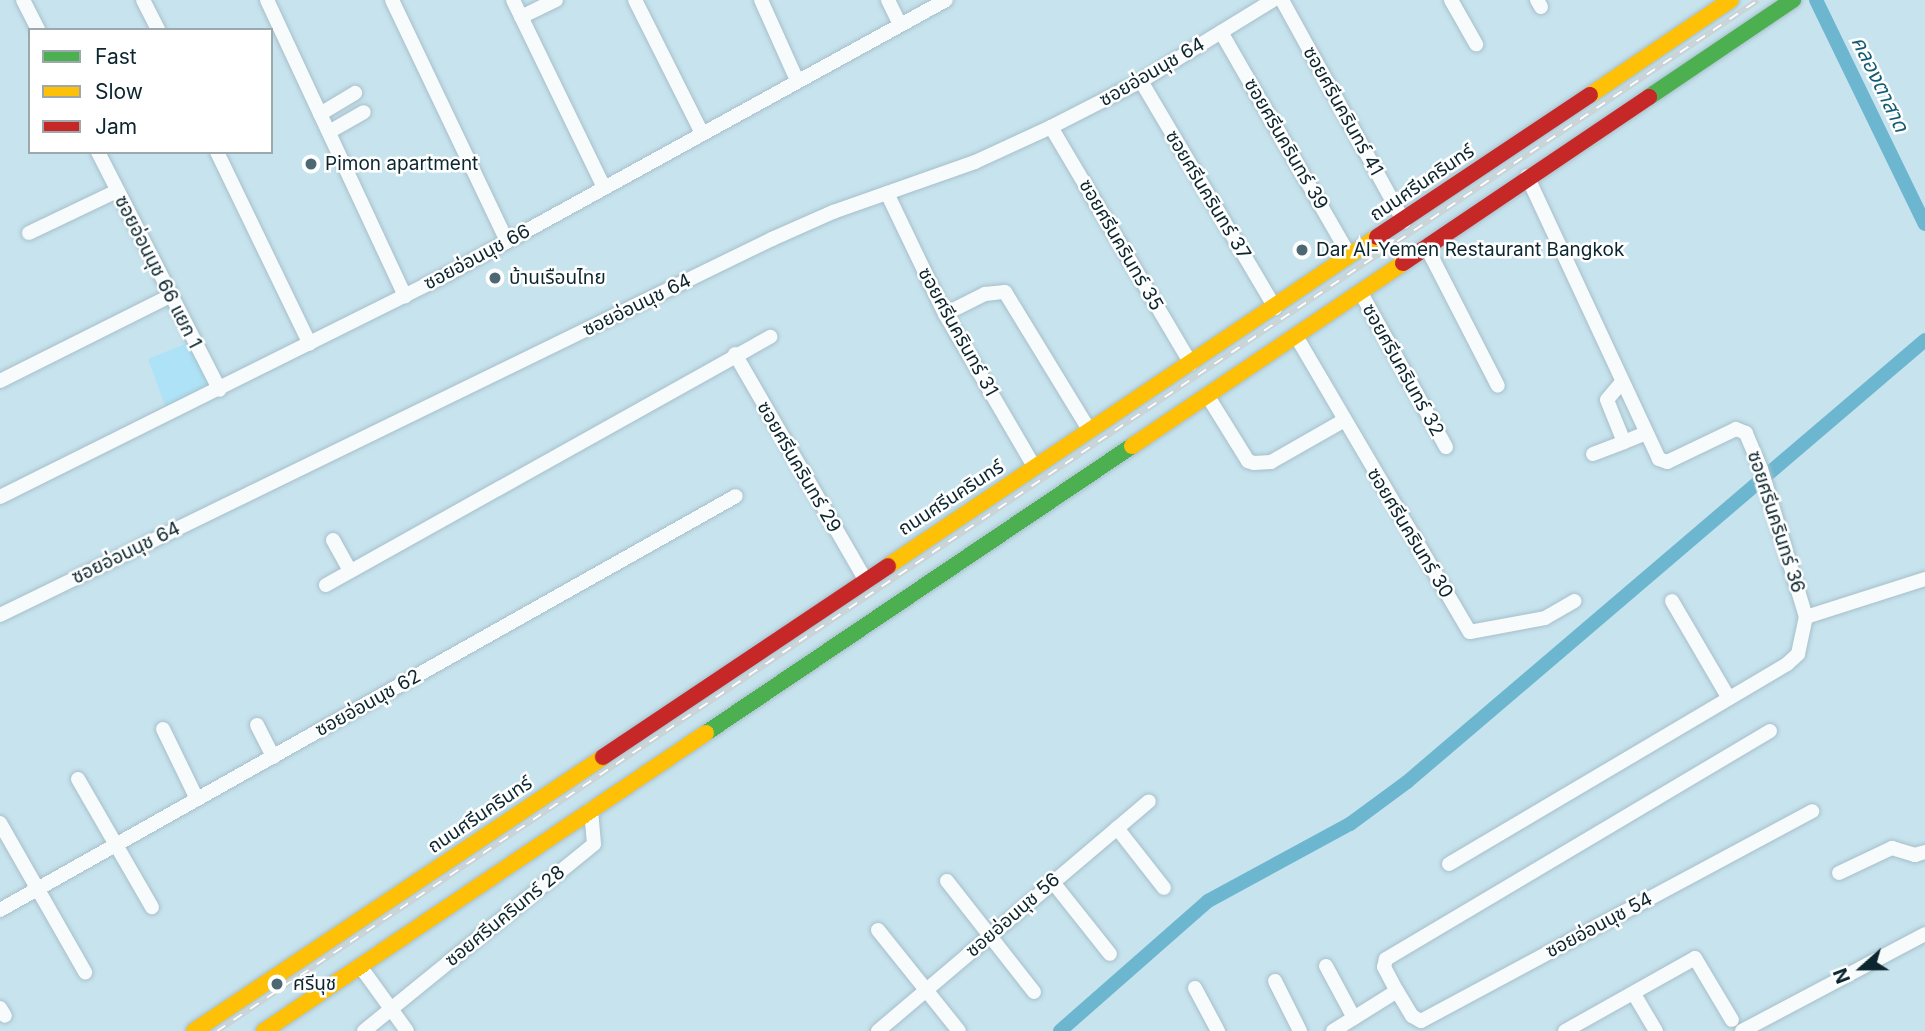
<!DOCTYPE html>
<html>
<head>
<meta charset="utf-8">
<style>
  body { margin:0 }
  #map { position:relative; width:1925px; height:1031px; overflow:hidden; background:#c7e3ee; font-family:Inter,"Noto Sans Thai",sans-serif }
  div>[style] { position:absolute }
  [style*='--x'] { left:calc(var(--x)*1px); top:calc(var(--y)*1px); width:calc(var(--w)*1px); rotate:calc(var(--a)*1deg) }
  .built>* { inset:0; background:#aee2f7 }
  .canal>* { height:14px; margin:-7px; padding:0 7px; transform-origin:7px; border-radius:7px; background:#6db6cf }
  .roads { filter:drop-shadow(0 0 2px #a7c0ca) drop-shadow(0 0 2px #a7c0ca) }
  .street>* { height:14px; margin:-7px; padding:0 7px; transform-origin:7px; border-radius:7px; background:#f7fbfc }
  .fast>* { height:16px; margin:-8px; padding:0 8px; transform-origin:8px; border-radius:8px; background:#4caf50 }
  .slow>* { height:16px; margin:-8px; padding:0 8px; transform-origin:8px; border-radius:8px; background:#ffc107 }
  .jam>* { height:16px; margin:-8px; padding:0 8px; transform-origin:8px; border-radius:8px; background:#c62828 }
  .rail>* { height:6px; margin-top:-3px; transform-origin:0; background:repeating-linear-gradient(90deg,#fff 0 10px,#cad3d6 0 20px); box-sizing:border-box; border-block:2px solid #cad3d6 }
  .dots>* { width:19px; height:19px; translate:-50% -50%; box-sizing:border-box; border:4px solid #fff; border-radius:50% }
  span { translate:-50% -50%; white-space:nowrap; text-align:center; line-height:1.15; -webkit-text-stroke:5px #fff; paint-order:stroke }
  .street-label { font-size:19px; color:#0b262f }
  .poi-label { font-size:19px; color:#0b262f }
  .left { translate:0 -50%; text-align:left }
  .water-label { font-size:21px; color:#135d74; font-style:italic }
  .legend { position:absolute; left:28px; top:28px; width:245px; height:126px; box-sizing:border-box; background:#fff; border:2px solid #9da8ac; margin:0; padding:9px 12px; list-style:none; font-size:21px; color:#0b262f }
  .legend li { display:flex; align-items:center; gap:14px; height:35px }
  .legend b { width:35px; border:2px solid #9da8ac }
  .north { position:absolute; left:1827px; top:933px; width:70px; height:70px; -webkit-text-stroke:5px #fff; paint-order:stroke; rotate:249deg; font-size:19px; font-weight:700; line-height:28px; text-align:center; color:#0b262f }
  .north::after { content:''; display:block; margin:auto; width:24px; height:32px; background:#0b262f; clip-path:polygon(50% 0,100% 100%,50% 72%,0 100%) }
</style>
</head>
<body>
<div id="map">
  <div class="built">
    <i style="clip-path:polygon(190px 342px,215px 389px,167px 411px,148px 359px)"></i>
  </div>
  <div class="canal">
    <i style="--x:1816;--y:0;--w:249;--a:64.1"></i>
    <i style="--x:1060;--y:1031;--w:197;--a:-41.3"></i>
    <i style="--x:1208;--y:901;--w:162;--a:-28.5"></i>
    <i style="--x:1350;--y:824;--w:71;--a:-36.4"></i>
    <i style="--x:1407;--y:782;--w:681;--a:-40.47"></i>
  </div>
  <div class="roads">
    <div class="street">
      <i style="--x:23;--y:0;--w:34;--a:63"></i>
      <i style="--x:143;--y:0;--w:34;--a:63"></i>
      <i style="--x:267;--y:0;--w:327;--a:65"></i>
      <i style="--x:392;--y:0;--w:267;--a:64.5"></i>
      <i style="--x:513;--y:0;--w:208;--a:64.1"></i>
      <i style="--x:635;--y:0;--w:149;--a:63.3"></i>
      <i style="--x:761;--y:0;--w:88;--a:65.8"></i>
      <i style="--x:888;--y:0;--w:25;--a:64"></i>
      <i style="--x:1282;--y:0;--w:253;--a:61.2"></i>
      <i style="--x:1451;--y:0;--w:51;--a:60.4"></i>
      <i style="--x:1537;--y:0;--w:8;--a:60"></i>
      <i style="--x:521;--y:17;--w:39;--a:-26"></i>
      <i style="--x:1221;--y:32;--w:258;--a:60.1"></i>
      <i style="--x:1141;--y:81;--w:264;--a:59.4"></i>
      <i style="--x:320;--y:114;--w:41;--a:-31"></i>
      <i style="--x:1051;--y:127;--w:275;--a:59.4"></i>
      <i style="--x:329;--y:132;--w:40;--a:-29.7"></i>
      <i style="--x:98;--y:152;--w:267;--a:62.9"></i>
      <i style="--x:217;--y:152;--w:213;--a:64.2"></i>
      <i style="--x:887;--y:193;--w:134;--a:64.4"></i>
      <i style="--x:945;--y:314;--w:178;--a:59.7"></i>
      <i style="--x:29;--y:233;--w:98;--a:-25.5"></i>
      <i style="--x:1426;--y:246;--w:157;--a:62.8"></i>
      <i style="--x:1361;--y:293;--w:176;--a:61.1"></i>
      <i style="--x:945;--y:314;--w:45;--a:-26.6"></i>
      <i style="--x:985;--y:294;--w:20;--a:-6"></i>
      <i style="--x:1005;--y:292;--w:163;--a:58.6"></i>
      <i style="--x:1296;--y:336;--w:343;--a:59.6"></i>
      <i style="--x:1470;--y:632;--w:76;--a:-10.6"></i>
      <i style="--x:1545;--y:618;--w:34;--a:-30"></i>
      <i style="--x:735;--y:354;--w:260;--a:60"></i>
      <i style="--x:0;--y:381;--w:190;--a:-26.6"></i>
      <i style="--x:1622;--y:382;--w:23;--a:130"></i>
      <i style="--x:1607;--y:400;--w:45;--a:68"></i>
      <i style="--x:1624;--y:442;--w:24;--a:-22"></i>
      <i style="--x:1207;--y:395;--w:78;--a:58.2"></i>
      <i style="--x:1248;--y:461;--w:6;--a:18"></i>
      <i style="--x:1254;--y:463;--w:17;--a:-3"></i>
      <i style="--x:1271;--y:462;--w:83;--a:-29.7"></i>
      <i style="--x:1593;--y:454;--w:33;--a:-21"></i>
      <i style="--x:0;--y:497;--w:500;--a:-26.46"></i>
      <i style="--x:448;--y:274;--w:568;--a:-28.82"></i>
      <i style="--x:333;--y:540;--w:35;--a:61"></i>
      <i style="--x:326;--y:585;--w:509;--a:-29.19"></i>
      <i style="--x:1672;--y:601;--w:111;--a:59.7"></i>
      <i style="--x:0;--y:615;--w:859;--a:-25.97"></i>
      <i style="--x:772;--y:239;--w:67;--a:-23.9"></i>
      <i style="--x:833;--y:212;--w:151;--a:-19.4"></i>
      <i style="--x:975;--y:162;--w:84;--a:-24.7"></i>
      <i style="--x:1051;--y:127;--w:101;--a:-27.1"></i>
      <i style="--x:1141;--y:81;--w:155;--a:-31.5"></i>
      <i style="--x:1806;--y:617;--w:125;--a:-17.7"></i>
      <i style="--x:257;--y:725;--w:36;--a:63"></i>
      <i style="--x:163;--y:729;--w:78;--a:64.1"></i>
      <i style="--x:1770;--y:731;--w:447;--a:149.3"></i>
      <i style="--x:1386;--y:959;--w:8;--a:104"></i>
      <i style="--x:1384;--y:967;--w:27;--a:62"></i>
      <i style="--x:1397;--y:991;--w:29;--a:59"></i>
      <i style="--x:1412;--y:1016;--w:10;--a:29"></i>
      <i style="--x:1421;--y:1021;--w:444;--a:-28.2"></i>
      <i style="--x:78;--y:779;--w:148;--a:60"></i>
      <i style="--x:0;--y:823;--w:172;--a:60.3"></i>
      <i style="--x:1117;--y:828;--w:76;--a:51.9"></i>
      <i style="--x:1449;--y:864;--w:393;--a:-30.6"></i>
      <i style="--x:1787;--y:664;--w:15;--a:-42"></i>
      <i style="--x:1798;--y:654;--w:38;--a:-78"></i>
      <i style="--x:1806;--y:617;--w:155;--a:-106.9"></i>
      <i style="--x:1761;--y:469;--w:39;--a:-113"></i>
      <i style="--x:1746;--y:433;--w:11;--a:-158"></i>
      <i style="--x:1736;--y:429;--w:76;--a:154.4"></i>
      <i style="--x:1667;--y:462;--w:9;--a:-159"></i>
      <i style="--x:1659;--y:459;--w:312;--a:-115"></i>
      <i style="--x:1839;--y:873;--w:59;--a:-25.3"></i>
      <i style="--x:1892;--y:848;--w:24;--a:17"></i>
      <i style="--x:1915;--y:855;--w:10;--a:-17"></i>
      <i style="--x:947;--y:881;--w:141;--a:51.9"></i>
      <i style="--x:1052;--y:881;--w:93;--a:51.5"></i>
      <i style="--x:0;--y:910;--w:844;--a:-29.36"></i>
      <i style="--x:878;--y:930;--w:129;--a:51.3"></i>
      <i style="--x:360;--y:966;--w:80;--a:54.1"></i>
      <i style="--x:1326;--y:966;--w:59;--a:61.7"></i>
      <i style="--x:1275;--y:981;--w:56;--a:63.4"></i>
      <i style="--x:1195;--y:988;--w:49;--a:61.9"></i>
      <i style="--x:1634;--y:994;--w:43;--a:59.3"></i>
      <i style="--x:0;--y:1008;--w:9;--a:58"></i>
      <i style="--x:364;--y:1031;--w:296;--a:-39.1"></i>
      <i style="--x:594;--y:844;--w:35;--a:-95"></i>
      <i style="--x:878;--y:1031;--w:355;--a:-40.3"></i>
      <i style="--x:1333;--y:1031;--w:75;--a:-32"></i>
      <i style="--x:1565;--y:1031;--w:149;--a:-29.3"></i>
      <i style="--x:1695;--y:958;--w:72;--a:59.2"></i>
      <i style="--x:1742;--y:1031;--w:207;--a:-27.9"></i>
    </div>
    <div class="fast">
      <i style="--x:1649;--y:97;--w:174;--a:-34"></i>
      <i style="--x:706;--y:733;--w:514;--a:-33.97"></i>
    </div>
    <div class="slow">
      <i style="--x:1590;--y:95;--w:170;--a:-34"></i>
      <i style="--x:1132;--y:446;--w:327;--a:-34"></i>
      <i style="--x:888;--y:566;--w:589;--a:-33.93"></i>
      <i style="--x:194;--y:1031;--w:492;--a:-33.8"></i>
      <i style="--x:264;--y:1031;--w:533;--a:-33.99"></i>
    </div>
    <div class="jam">
      <i style="--x:1377;--y:237;--w:256;--a:-33.7"></i>
      <i style="--x:1403;--y:263;--w:297;--a:-34"></i>
      <i style="--x:603;--y:757;--w:343;--a:-33.8"></i>
    </div>
  </div>
  <div class="rail">
    <i style="--x:217;--y:1031;--w:1854;--a:-33.78"></i>
  </div>
  <div class="dots">
    <i style="left:311px;top:164px;background:#4d6872"></i>
    <i style="left:1302px;top:250px;background:#4d6872"></i>
    <i style="left:495px;top:278px;background:#4d6872"></i>
    <i style="left:277px;top:984px;background:#4d6872"></i>
  </div>
  <div class="street-label">
    <span style="left:1152px;top:72px;rotate:-30deg">ซอยอ่อนนุช 64</span>
    <span style="left:1343px;top:111px;rotate:61deg">ซอยศรีนครินทร์ 41</span>
    <span style="left:1286px;top:144px;rotate:60deg">ซอยศรีนครินทร์ 39</span>
    <span style="left:1422px;top:183px;rotate:-34deg">ถนนศรีนครินทร์</span>
    <span style="left:1208px;top:195px;rotate:59deg">ซอยศรีนครินทร์ 37</span>
    <span style="left:1121px;top:245px;rotate:60deg">ซอยศรีนครินทร์ 35</span>
    <span style="left:477px;top:257px;rotate:-28deg">ซอยอ่อนนุช 66</span>
    <span style="left:158px;top:272px;rotate:63deg">ซอยอ่อนนุช 66 แยก 1</span>
    <span style="left:637px;top:305px;rotate:-26deg">ซอยอ่อนนุช 64</span>
    <span style="left:958px;top:332px;rotate:61deg">ซอยศรีนครินทร์ 31</span>
    <span style="left:1403px;top:370px;rotate:61deg">ซอยศรีนครินทร์ 32</span>
    <span style="left:799px;top:467px;rotate:60deg">ซอยศรีนครินทร์ 29</span>
    <span style="left:951px;top:498px;rotate:-33deg">ถนนศรีนครินทร์</span>
    <span style="left:1776px;top:522px;rotate:72deg">ซอยศรีนครินทร์ 36</span>
    <span style="left:1410px;top:533px;rotate:59deg">ซอยศรีนครินทร์ 30</span>
    <span style="left:126px;top:553px;rotate:-26deg">ซอยอ่อนนุช 64</span>
    <span style="left:368px;top:703px;rotate:-29deg">ซอยอ่อนนุช 62</span>
    <span style="left:480px;top:815px;rotate:-34deg">ถนนศรีนครินทร์</span>
    <span style="left:1013px;top:915px;rotate:-41deg">ซอยอ่อนนุช 56</span>
    <span style="left:505px;top:916px;rotate:-39deg">ซอยศรีนครินทร์ 28</span>
    <span style="left:1599px;top:925px;rotate:-28deg">ซอยอ่อนนุช 54</span>
  </div>
  <div class="poi-label">
    <span class="left" style="left:325px;top:164px">Pimon apartment</span>
    <span class="left" style="left:1316px;top:250px">Dar Al-Yemen Restaurant Bangkok</span>
    <span class="left" style="left:509px;top:278px">บ้านเรือนไทย</span>
    <span class="left" style="left:293px;top:984px">ศรีนุช</span>
  </div>
  <div class="water-label">
    <span style="left:1880px;top:84px;rotate:64deg">คลองตาสาด</span>
  </div>
  <ul class="legend">
  <li><b style="height:9px;background:#4caf50"></b>Fast</li>
  <li><b style="height:9px;background:#ffc107"></b>Slow</li>
  <li><b style="height:9px;background:#c62828"></b>Jam</li>
  </ul>
  <div class="north">N</div>
</div>
</body>
</html>
